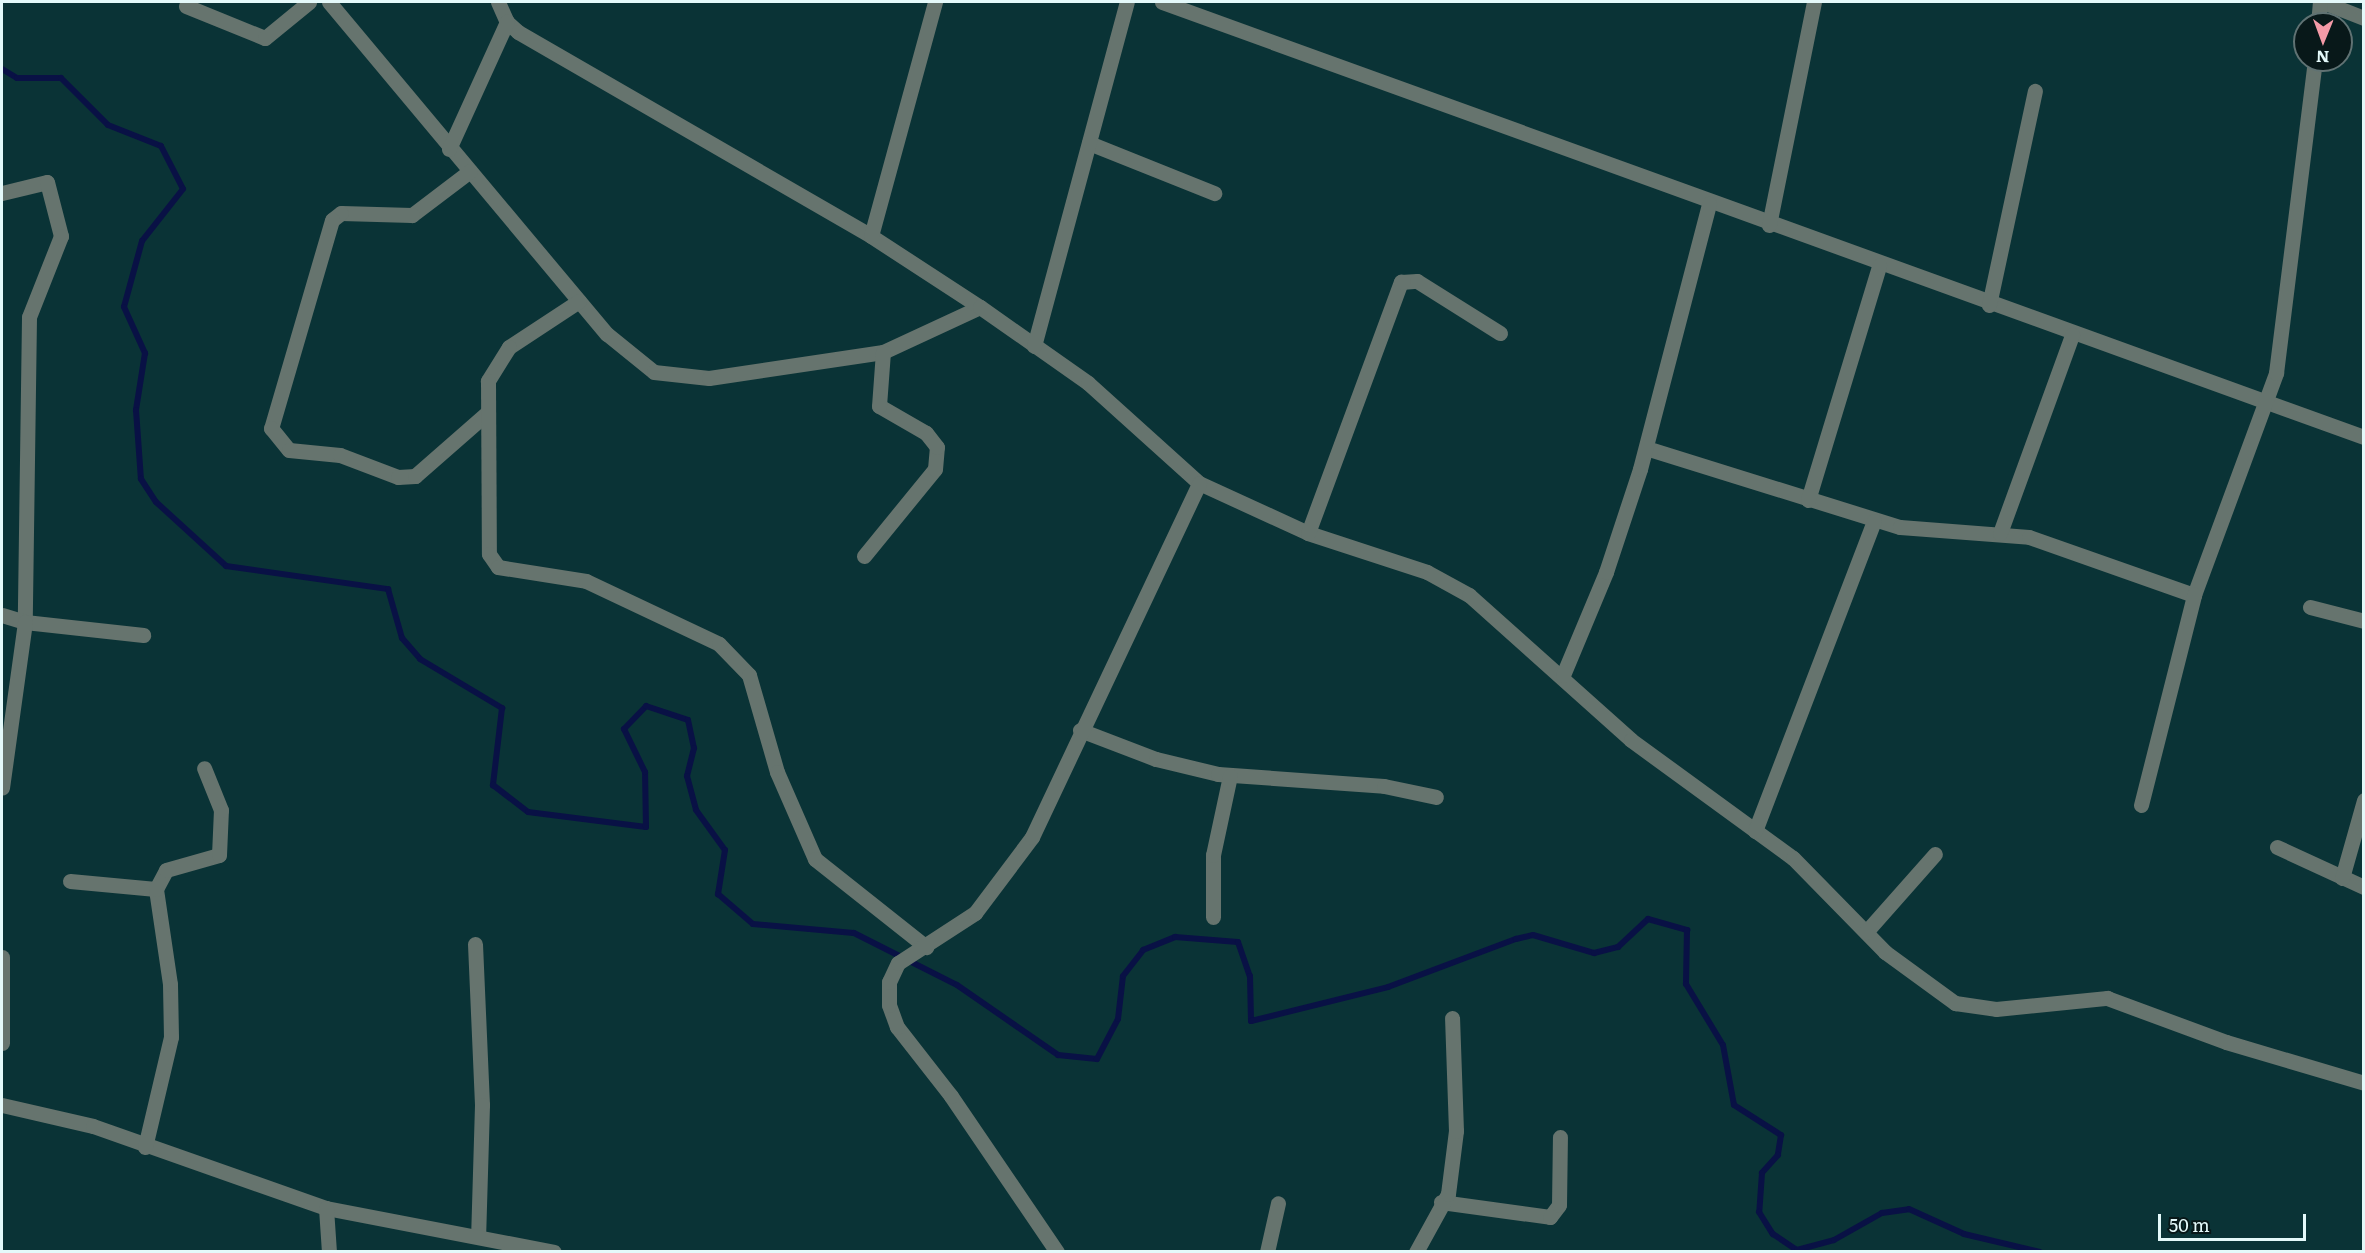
<!DOCTYPE html>
<html>
<head>
<meta charset="utf-8">
<style>
  body { margin:0 }
  #map { position:relative; width:2365px; height:1253px; overflow:hidden; background:#0a3336; font-family:Literata,serif }
  div>[style] { position:absolute }
  [style*='--x'] { left:calc(var(--x)*1px); top:calc(var(--y)*1px); width:calc(var(--w)*1px); rotate:calc(var(--a)*1deg) }
  .stream>* { height:6px; margin:-3px; padding:0 3px; transform-origin:3px; border-radius:3px; background:#091145 }
  .minor>* { height:15px; margin:-7.5px; padding:0 7.5px; transform-origin:7.5px; border-radius:7.5px; background:#66746e }
  span { translate:-50% -50%; white-space:nowrap; text-align:center; line-height:1.15; -webkit-text-stroke:4.5px #081819; paint-order:stroke }
  .frame { position:absolute; inset:0; border:3px solid #e4f9fa; pointer-events:none }
  .north { position:absolute; left:2293px; top:12px; width:60px; height:60px; box-sizing:border-box; background:#081819; border:2px solid #607273; border-radius:50%; rotate:181deg; font-size:16px; font-weight:700; line-height:24px; text-align:center; color:#e4f9fa }
  .north::after { content:''; display:block; margin:auto; width:21px; height:27px; background:#f39aa7; clip-path:polygon(50% 0,100% 100%,50% 72%,0 100%) }
  .scale { position:absolute; left:2158px; top:1214px; width:148px; height:27px; box-sizing:border-box; border:3px solid #e4f9fa; border-top:0; padding-left:8px; font-size:18px; line-height:21px; white-space:nowrap; color:#e4f9fa; -webkit-text-stroke:4px #081819; paint-order:stroke }
</style>
</head>
<body>
<div id="map">
  <div class="stream">
    <i style="--x:2;--y:69;--w:17;--a:31"></i>
    <i style="--x:17;--y:78;--w:44;--a:0"></i>
    <i style="--x:61;--y:78;--w:66;--a:45"></i>
    <i style="--x:108;--y:125;--w:57;--a:21.6"></i>
    <i style="--x:161;--y:146;--w:48;--a:62.9"></i>
    <i style="--x:183;--y:189;--w:66;--a:128.3"></i>
    <i style="--x:142;--y:241;--w:68;--a:105.3"></i>
    <i style="--x:124;--y:307;--w:51;--a:65.5"></i>
    <i style="--x:145;--y:353;--w:58;--a:99"></i>
    <i style="--x:136;--y:410;--w:69;--a:85.9"></i>
    <i style="--x:141;--y:479;--w:27;--a:57"></i>
    <i style="--x:156;--y:502;--w:95;--a:42.4"></i>
    <i style="--x:226;--y:566;--w:164;--a:8.1"></i>
    <i style="--x:388;--y:589;--w:51;--a:74.1"></i>
    <i style="--x:402;--y:638;--w:28;--a:49"></i>
    <i style="--x:420;--y:659;--w:96;--a:30.9"></i>
    <i style="--x:502;--y:708;--w:78;--a:96.7"></i>
    <i style="--x:493;--y:785;--w:44;--a:37.6"></i>
    <i style="--x:528;--y:812;--w:119;--a:7.2"></i>
    <i style="--x:646;--y:827;--w:55;--a:-91"></i>
    <i style="--x:645;--y:772;--w:48;--a:-116"></i>
    <i style="--x:624;--y:729;--w:32;--a:-46"></i>
    <i style="--x:646;--y:706;--w:44;--a:18.4"></i>
    <i style="--x:688;--y:720;--w:29;--a:78"></i>
    <i style="--x:694;--y:748;--w:29;--a:104"></i>
    <i style="--x:687;--y:776;--w:35;--a:75"></i>
    <i style="--x:696;--y:810;--w:49;--a:54.1"></i>
    <i style="--x:725;--y:850;--w:45;--a:99"></i>
    <i style="--x:718;--y:894;--w:46;--a:40.6"></i>
    <i style="--x:753;--y:924;--w:101;--a:5.1"></i>
    <i style="--x:854;--y:933;--w:115;--a:26.8"></i>
    <i style="--x:957;--y:985;--w:123;--a:34.7"></i>
    <i style="--x:1058;--y:1055;--w:39;--a:6"></i>
    <i style="--x:1097;--y:1059;--w:45;--a:-62.3"></i>
    <i style="--x:1118;--y:1019;--w:43;--a:-83.4"></i>
    <i style="--x:1123;--y:976;--w:33;--a:-52"></i>
    <i style="--x:1143;--y:950;--w:35;--a:-22"></i>
    <i style="--x:1175;--y:937;--w:63;--a:4.5"></i>
    <i style="--x:1238;--y:942;--w:36;--a:71"></i>
    <i style="--x:1250;--y:976;--w:45;--a:88.7"></i>
    <i style="--x:1251;--y:1021;--w:141;--a:-13.9"></i>
    <i style="--x:1388;--y:987;--w:137;--a:-20.6"></i>
    <i style="--x:1516;--y:939;--w:17;--a:-13"></i>
    <i style="--x:1533;--y:935;--w:64;--a:16.4"></i>
    <i style="--x:1594;--y:953;--w:25;--a:-14"></i>
    <i style="--x:1618;--y:947;--w:41;--a:-43"></i>
    <i style="--x:1648;--y:919;--w:41;--a:15.8"></i>
    <i style="--x:1687;--y:930;--w:54;--a:91.1"></i>
    <i style="--x:1686;--y:984;--w:71;--a:58.8"></i>
    <i style="--x:1723;--y:1045;--w:61;--a:79.6"></i>
    <i style="--x:1734;--y:1105;--w:56;--a:32.6"></i>
    <i style="--x:1781;--y:1135;--w:20;--a:99"></i>
    <i style="--x:1778;--y:1155;--w:24;--a:132"></i>
    <i style="--x:1762;--y:1173;--w:39;--a:94"></i>
    <i style="--x:1759;--y:1212;--w:26;--a:58"></i>
    <i style="--x:1773;--y:1234;--w:29;--a:34"></i>
    <i style="--x:1797;--y:1250;--w:38;--a:-15"></i>
    <i style="--x:1834;--y:1240;--w:55;--a:-29.4"></i>
    <i style="--x:1882;--y:1213;--w:27;--a:-8"></i>
    <i style="--x:1909;--y:1209;--w:60;--a:24.4"></i>
    <i style="--x:1964;--y:1234;--w:78;--a:13.3"></i>
  </div>
  <div class="minor">
    <i style="--x:329;--y:2;--w:433;--a:50.1"></i>
    <i style="--x:607;--y:334;--w:60;--a:39"></i>
    <i style="--x:654;--y:372;--w:55;--a:6.2"></i>
    <i style="--x:709;--y:378;--w:176;--a:-8.5"></i>
    <i style="--x:883;--y:352;--w:107;--a:-24.9"></i>
    <i style="--x:498;--y:2;--w:22;--a:66"></i>
    <i style="--x:507;--y:22;--w:15;--a:42"></i>
    <i style="--x:518;--y:32;--w:408;--a:30"></i>
    <i style="--x:871;--y:236;--w:130;--a:33.1"></i>
    <i style="--x:980;--y:307;--w:132;--a:35.1"></i>
    <i style="--x:1088;--y:383;--w:149;--a:42"></i>
    <i style="--x:1199;--y:483;--w:120;--a:24.6"></i>
    <i style="--x:1308;--y:533;--w:125;--a:18.1"></i>
    <i style="--x:1427;--y:572;--w:48;--a:28.7"></i>
    <i style="--x:1469;--y:595;--w:217;--a:41.8"></i>
    <i style="--x:1631;--y:740;--w:200;--a:36.1"></i>
    <i style="--x:1793;--y:858;--w:132;--a:45.6"></i>
    <i style="--x:1885;--y:952;--w:87;--a:36.1"></i>
    <i style="--x:1955;--y:1003;--w:41;--a:8.3"></i>
    <i style="--x:1996;--y:1009;--w:112;--a:-5.7"></i>
    <i style="--x:2107;--y:998;--w:127;--a:20.3"></i>
    <i style="--x:2226;--y:1042;--w:144;--a:16.5"></i>
    <i style="--x:1162;--y:2;--w:1278;--a:19.9"></i>
    <i style="--x:2323;--y:2;--w:44;--a:21.3"></i>
    <i style="--x:186;--y:6;--w:85;--a:22.1"></i>
    <i style="--x:265;--y:38;--w:57;--a:-39.3"></i>
    <i style="--x:2318;--y:24;--w:22;--a:-85"></i>
    <i style="--x:1089;--y:143;--w:135;--a:21.8"></i>
    <i style="--x:449;--y:149;--w:140;--a:-65.5"></i>
    <i style="--x:470;--y:171;--w:73;--a:142.8"></i>
    <i style="--x:412;--y:215;--w:71;--a:-178.4"></i>
    <i style="--x:341;--y:213;--w:11;--a:142"></i>
    <i style="--x:332;--y:220;--w:217;--a:106.3"></i>
    <i style="--x:271;--y:428;--w:28;--a:51"></i>
    <i style="--x:289;--y:450;--w:51;--a:5.6"></i>
    <i style="--x:340;--y:455;--w:62;--a:20.8"></i>
    <i style="--x:398;--y:477;--w:17;--a:-3"></i>
    <i style="--x:415;--y:476;--w:96;--a:-41.2"></i>
    <i style="--x:2;--y:193;--w:46;--a:-13.7"></i>
    <i style="--x:47;--y:182;--w:56;--a:75.5"></i>
    <i style="--x:61;--y:236;--w:87;--a:111.6"></i>
    <i style="--x:29;--y:317;--w:305;--a:90.8"></i>
    <i style="--x:25;--y:622;--w:119;--a:6.3"></i>
    <i style="--x:1769;--y:225;--w:227;--a:-78.6"></i>
    <i style="--x:871;--y:236;--w:243;--a:-74.7"></i>
    <i style="--x:579;--y:301;--w:84;--a:146.7"></i>
    <i style="--x:509;--y:347;--w:40;--a:122"></i>
    <i style="--x:488;--y:381;--w:173;--a:89.7"></i>
    <i style="--x:489;--y:554;--w:16;--a:55"></i>
    <i style="--x:498;--y:567;--w:89;--a:9"></i>
    <i style="--x:586;--y:581;--w:147;--a:25.3"></i>
    <i style="--x:719;--y:644;--w:43;--a:45.9"></i>
    <i style="--x:749;--y:675;--w:101;--a:73.9"></i>
    <i style="--x:777;--y:772;--w:95;--a:66.4"></i>
    <i style="--x:815;--y:859;--w:142;--a:38.4"></i>
    <i style="--x:1989;--y:305;--w:219;--a:-77.9"></i>
    <i style="--x:1034;--y:346;--w:356;--a:-74.9"></i>
    <i style="--x:1646;--y:448;--w:266;--a:17.3"></i>
    <i style="--x:1900;--y:527;--w:129;--a:4.4"></i>
    <i style="--x:2029;--y:537;--w:175;--a:19.4"></i>
    <i style="--x:2194;--y:595;--w:237;--a:-69.7"></i>
    <i style="--x:2276;--y:373;--w:315;--a:-82.9"></i>
    <i style="--x:1808;--y:500;--w:245;--a:-73.1"></i>
    <i style="--x:1308;--y:533;--w:268;--a:-69.7"></i>
    <i style="--x:1401;--y:282;--w:16;--a:-4"></i>
    <i style="--x:1417;--y:281;--w:98;--a:32.1"></i>
    <i style="--x:2000;--y:533;--w:211;--a:-70"></i>
    <i style="--x:864;--y:556;--w:112;--a:-50.8"></i>
    <i style="--x:935;--y:469;--w:22;--a:-85"></i>
    <i style="--x:937;--y:447;--w:18;--a:-128"></i>
    <i style="--x:926;--y:433;--w:54;--a:-150.1"></i>
    <i style="--x:879;--y:406;--w:54;--a:-85.8"></i>
    <i style="--x:2310;--y:607;--w:56;--a:14.5"></i>
    <i style="--x:2;--y:615;--w:24;--a:17"></i>
    <i style="--x:25;--y:622;--w:167;--a:97.9"></i>
    <i style="--x:1563;--y:675;--w:112;--a:-67.3"></i>
    <i style="--x:1606;--y:572;--w:108;--a:-71.7"></i>
    <i style="--x:1640;--y:469;--w:274;--a:-75.4"></i>
    <i style="--x:1080;--y:730;--w:81;--a:20.9"></i>
    <i style="--x:1156;--y:759;--w:64;--a:13.6"></i>
    <i style="--x:1218;--y:774;--w:166;--a:4.1"></i>
    <i style="--x:1384;--y:786;--w:53;--a:11.9"></i>
    <i style="--x:2141;--y:805;--w:217;--a:-75.8"></i>
    <i style="--x:1755;--y:831;--w:332;--a:-69"></i>
    <i style="--x:2277;--y:847;--w:96;--a:24.7"></i>
    <i style="--x:2342;--y:878;--w:81;--a:-74.2"></i>
    <i style="--x:70;--y:881;--w:86;--a:5.3"></i>
    <i style="--x:1213;--y:917;--w:62;--a:-90"></i>
    <i style="--x:1213;--y:855;--w:81;--a:-77.9"></i>
    <i style="--x:1866;--y:932;--w:104;--a:-48.5"></i>
    <i style="--x:475;--y:944;--w:161;--a:87.5"></i>
    <i style="--x:482;--y:1105;--w:131;--a:91.7"></i>
    <i style="--x:2;--y:957;--w:86;--a:90"></i>
    <i style="--x:2;--y:1105;--w:93;--a:13"></i>
    <i style="--x:93;--y:1126;--w:247;--a:19.4"></i>
    <i style="--x:326;--y:1208;--w:232;--a:10.9"></i>
    <i style="--x:145;--y:1147;--w:113;--a:-76.7"></i>
    <i style="--x:171;--y:1037;--w:53;--a:-91.1"></i>
    <i style="--x:170;--y:984;--w:96;--a:-98.4"></i>
    <i style="--x:156;--y:889;--w:21;--a:-62"></i>
    <i style="--x:166;--y:870;--w:55;--a:-15.8"></i>
    <i style="--x:219;--y:855;--w:45;--a:-87.5"></i>
    <i style="--x:221;--y:810;--w:45;--a:-112"></i>
    <i style="--x:1441;--y:1202;--w:110;--a:7.8"></i>
    <i style="--x:1550;--y:1217;--w:15;--a:-53"></i>
    <i style="--x:1559;--y:1205;--w:68;--a:-89.2"></i>
    <i style="--x:326;--y:1208;--w:44;--a:86.1"></i>
    <i style="--x:1057;--y:1252;--w:189;--a:-124.2"></i>
    <i style="--x:951;--y:1096;--w:88;--a:-128"></i>
    <i style="--x:897;--y:1027;--w:23;--a:-110"></i>
    <i style="--x:889;--y:1005;--w:23;--a:-90"></i>
    <i style="--x:889;--y:982;--w:21;--a:-65"></i>
    <i style="--x:898;--y:963;--w:92;--a:-33"></i>
    <i style="--x:975;--y:913;--w:95;--a:-53.1"></i>
    <i style="--x:1032;--y:837;--w:391;--a:-64.7"></i>
    <i style="--x:1267;--y:1252;--w:50;--a:-77.3"></i>
    <i style="--x:1416;--y:1252;--w:66;--a:-61.1"></i>
    <i style="--x:1448;--y:1194;--w:64;--a:-82.8"></i>
    <i style="--x:1456;--y:1131;--w:113;--a:-92"></i>
  </div>
  <div class="frame"></div>
  <div class="north">N</div>
  <div class="scale">50 m</div>
</div>
</body>
</html>
